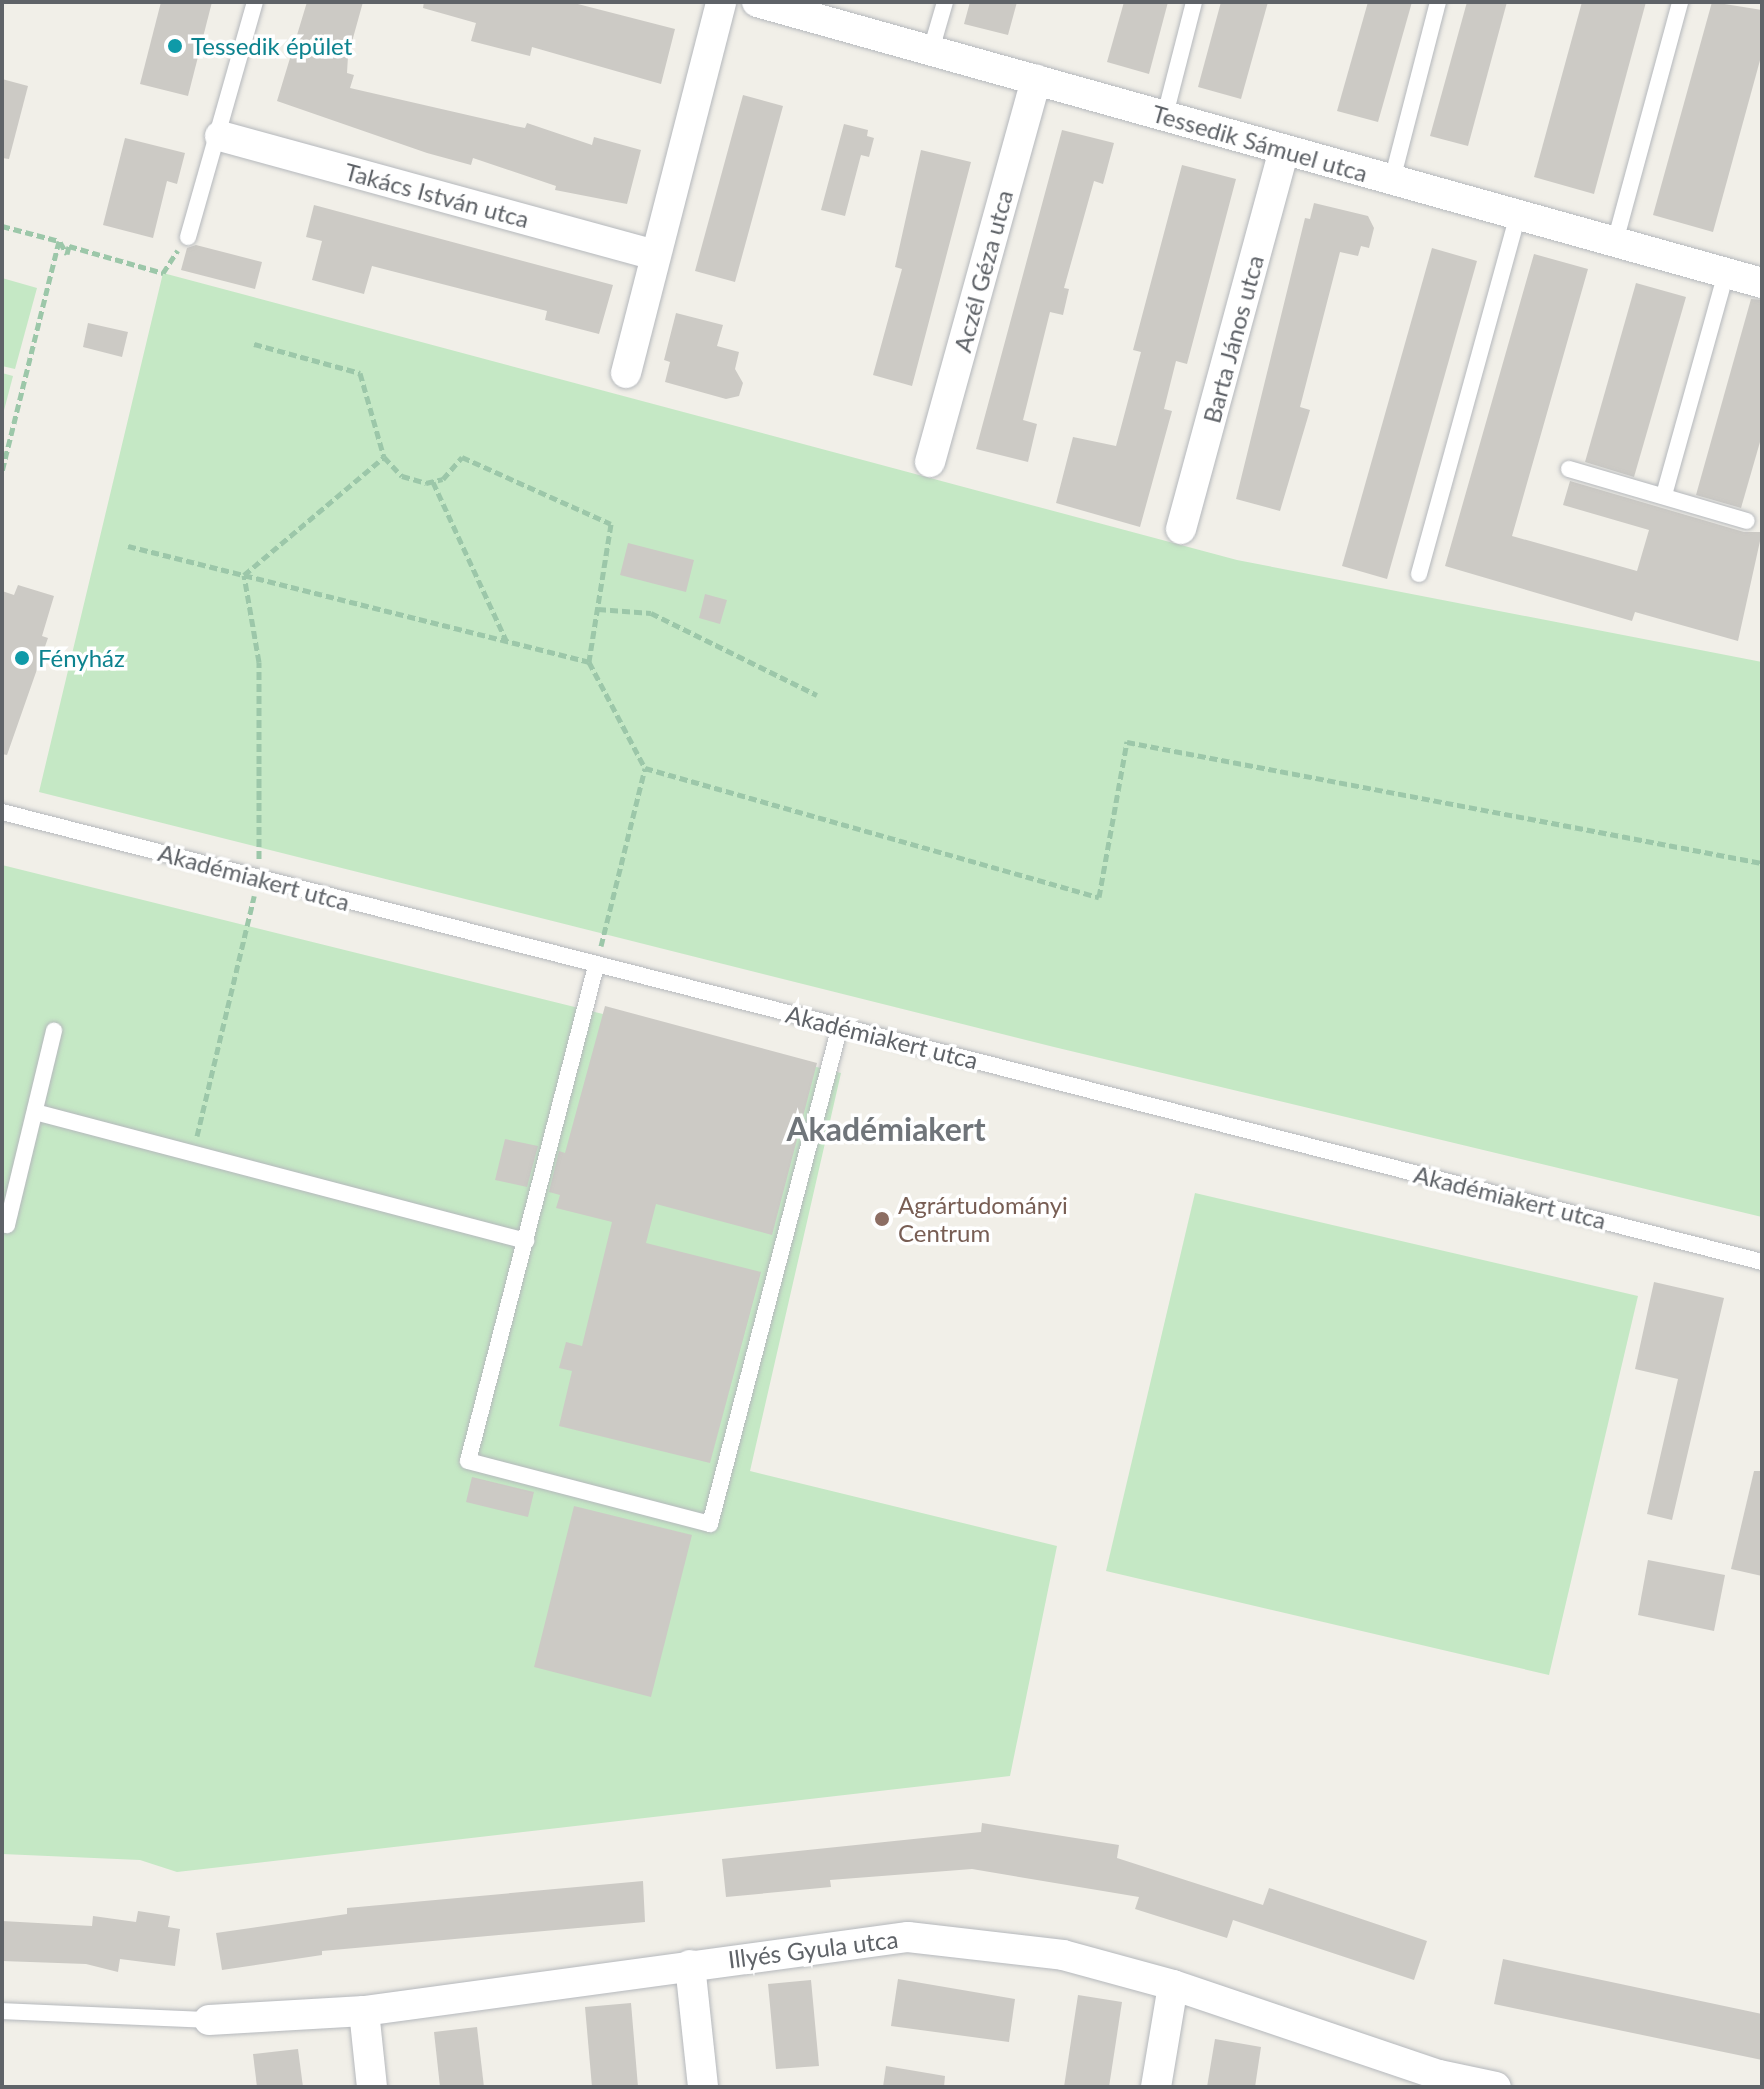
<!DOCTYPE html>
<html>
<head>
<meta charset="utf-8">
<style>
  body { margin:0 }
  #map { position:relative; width:1764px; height:2089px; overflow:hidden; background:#f1efe8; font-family:Lato,sans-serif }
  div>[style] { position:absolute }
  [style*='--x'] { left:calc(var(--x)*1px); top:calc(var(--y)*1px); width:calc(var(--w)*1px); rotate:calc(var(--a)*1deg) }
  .green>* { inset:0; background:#c5e8c5 }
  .building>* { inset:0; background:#cccac5 }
  .path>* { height:5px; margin-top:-2.5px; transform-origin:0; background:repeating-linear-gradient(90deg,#9cc7a9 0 8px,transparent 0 12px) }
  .roads { filter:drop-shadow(0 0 2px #b5b8bc) drop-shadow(0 0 2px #b5b8bc) }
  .service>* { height:16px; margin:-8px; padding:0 8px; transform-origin:8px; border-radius:8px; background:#fff }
  .minor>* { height:30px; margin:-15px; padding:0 15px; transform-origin:15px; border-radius:15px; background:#fff }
  .dots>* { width:22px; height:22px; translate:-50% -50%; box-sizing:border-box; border:4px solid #fff; border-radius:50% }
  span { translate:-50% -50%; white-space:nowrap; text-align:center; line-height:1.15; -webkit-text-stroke:7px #fff; paint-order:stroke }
  .culture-label { font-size:24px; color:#0d838f }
  .left { translate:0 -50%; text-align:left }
  .street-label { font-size:24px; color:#5f6368 }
  .education-label { font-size:24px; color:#785e54 }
  .district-label { font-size:32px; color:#70757a; font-weight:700 }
  .frame { position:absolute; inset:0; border:4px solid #5f6368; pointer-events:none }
</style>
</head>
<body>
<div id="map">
  <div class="green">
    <i style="clip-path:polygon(163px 273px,1237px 560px,1762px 662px,1762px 1217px,1054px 1047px,39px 792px)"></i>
    <i style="clip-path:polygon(2px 278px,37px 288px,15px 369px,2px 366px)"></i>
    <i style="clip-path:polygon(2px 373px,13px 376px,2px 418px)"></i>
    <i style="clip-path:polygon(2px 865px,841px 1073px,750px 1471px,1057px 1546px,1010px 1776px,177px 1872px,140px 1860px,2px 1854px)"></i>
    <i style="clip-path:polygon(1195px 1193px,1638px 1296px,1549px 1675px,1106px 1571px)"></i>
  </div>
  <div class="building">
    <i style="clip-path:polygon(161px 2px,212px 2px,188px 96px,140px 84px)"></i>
    <i style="clip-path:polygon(307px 2px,363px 2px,348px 56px,347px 73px,354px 75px,350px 88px,515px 126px,525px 128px,527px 123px,592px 145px,594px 137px,641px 150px,627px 204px,555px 190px,556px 186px,473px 158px,471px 165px,427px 153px,277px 101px)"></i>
    <i style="clip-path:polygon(424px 2px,570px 2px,675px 29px,661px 84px,532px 47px,530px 56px,471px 41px,476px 23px,423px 8px)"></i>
    <i style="clip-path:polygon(970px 2px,1017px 2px,1008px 35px,964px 24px)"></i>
    <i style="clip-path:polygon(1124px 2px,1168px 2px,1149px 74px,1107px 62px)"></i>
    <i style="clip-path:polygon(1221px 2px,1268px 2px,1241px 99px,1198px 87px)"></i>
    <i style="clip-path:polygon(1368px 2px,1412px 2px,1378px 122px,1337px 111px)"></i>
    <i style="clip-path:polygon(1467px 2px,1507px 2px,1468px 146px,1430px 136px)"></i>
    <i style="clip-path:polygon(1582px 2px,1646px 2px,1594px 194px,1534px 177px)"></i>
    <i style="clip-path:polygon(1712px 2px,1762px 10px,1762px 53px,1713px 232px,1653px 215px)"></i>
    <i style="clip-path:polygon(2px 79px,28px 86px,9px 159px,2px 158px)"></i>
    <i style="clip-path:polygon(743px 95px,783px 106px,735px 282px,695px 271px)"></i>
    <i style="clip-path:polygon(844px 124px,868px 130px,867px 136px,874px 138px,869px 157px,861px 155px,845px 216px,821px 210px)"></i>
    <i style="clip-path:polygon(1062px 130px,1114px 143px,1103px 184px,1094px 181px,1064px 288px,1069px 289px,1063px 315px,1050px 312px,1023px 420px,1037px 424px,1028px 462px,976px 449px)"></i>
    <i style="clip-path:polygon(125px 138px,185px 153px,177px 184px,167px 181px,153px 238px,103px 225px)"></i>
    <i style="clip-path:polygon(921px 150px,971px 162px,912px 386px,873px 375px,902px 269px,895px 267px)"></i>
    <i style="clip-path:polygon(1182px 165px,1236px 179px,1187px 364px,1176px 361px,1164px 409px,1172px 411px,1140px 527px,1056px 503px,1073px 437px,1116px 446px,1141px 352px,1133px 350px)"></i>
    <i style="clip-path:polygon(1314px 203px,1368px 216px,1374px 228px,1369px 248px,1361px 246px,1358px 256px,1340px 252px,1300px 407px,1310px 410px,1280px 511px,1236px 499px,1305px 218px,1310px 219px)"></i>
    <i style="clip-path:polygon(314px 205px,613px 285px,599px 334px,545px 320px,547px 311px,372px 266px,364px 294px,312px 280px,322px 241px,306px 237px)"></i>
    <i style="clip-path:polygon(196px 245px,262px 262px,255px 289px,181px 270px,187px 248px)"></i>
    <i style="clip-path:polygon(1432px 248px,1477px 261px,1387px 579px,1342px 566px)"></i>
    <i style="clip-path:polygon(1534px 254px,1588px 269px,1512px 536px,1637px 571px,1649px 530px,1563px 505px,1570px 481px,1744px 532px,1762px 532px,1738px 641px,1635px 612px,1632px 621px,1445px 566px)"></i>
    <i style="clip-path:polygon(1636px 283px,1686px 297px,1634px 477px,1585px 462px)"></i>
    <i style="clip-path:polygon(1751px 299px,1762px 300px,1762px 435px,1741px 508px,1696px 495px)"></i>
    <i style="clip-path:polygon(676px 313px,723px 325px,717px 346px,739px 352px,735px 369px,743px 383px,739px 396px,726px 399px,665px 382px,670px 362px,664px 360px)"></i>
    <i style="clip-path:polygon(88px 323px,128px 332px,122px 357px,83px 347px)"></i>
    <i style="clip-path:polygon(628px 543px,694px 560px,686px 592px,620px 575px)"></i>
    <i style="clip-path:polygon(18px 585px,54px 596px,42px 636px,48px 638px,7px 755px,2px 754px,2px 591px,14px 595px)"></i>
    <i style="clip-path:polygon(705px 594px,727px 600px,720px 624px,699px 618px)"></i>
    <i style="clip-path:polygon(605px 1006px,817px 1063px,772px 1235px,656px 1204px,646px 1243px,761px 1272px,710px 1463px,559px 1426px,572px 1371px,559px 1368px,566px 1342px,582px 1346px,612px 1222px,556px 1208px,560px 1195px,549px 1192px,559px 1151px,565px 1153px)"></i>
    <i style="clip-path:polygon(505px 1139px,538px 1146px,527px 1187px,495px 1180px)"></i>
    <i style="clip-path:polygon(1654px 1282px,1724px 1298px,1672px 1520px,1647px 1514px,1678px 1379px,1635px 1369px)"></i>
    <i style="clip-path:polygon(1754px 1471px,1762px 1471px,1762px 1576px,1731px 1569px)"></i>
    <i style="clip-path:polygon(472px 1477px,534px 1492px,528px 1517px,466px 1502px)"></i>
    <i style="clip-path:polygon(574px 1506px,692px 1535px,651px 1697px,534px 1667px)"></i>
    <i style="clip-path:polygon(1648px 1560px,1725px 1575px,1714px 1631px,1638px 1615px)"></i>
    <i style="clip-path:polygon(982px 1823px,1119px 1845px,1117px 1858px,1263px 1905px,1269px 1888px,1427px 1941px,1414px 1980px,1233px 1920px,1227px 1938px,1135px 1909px,1139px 1897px,972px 1869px,830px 1880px,831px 1887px,726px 1897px,722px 1859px,981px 1832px)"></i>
    <i style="clip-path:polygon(643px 1881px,645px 1922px,322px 1951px,322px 1955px,222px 1970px,216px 1933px,347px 1914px,347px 1908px)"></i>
    <i style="clip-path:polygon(138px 1911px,170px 1916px,168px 1927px,180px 1929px,175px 1966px,120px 1959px,118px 1972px,86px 1964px,2px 1961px,2px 1921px,92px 1926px,93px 1916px,136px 1922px)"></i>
    <i style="clip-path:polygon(1503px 1959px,1762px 2014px,1762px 2060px,1494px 2004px)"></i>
    <i style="clip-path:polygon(898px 1979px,1015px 1999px,1009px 2042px,891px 2026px)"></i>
    <i style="clip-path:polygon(811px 1980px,819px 2066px,776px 2069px,768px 1984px)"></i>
    <i style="clip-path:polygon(1078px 1995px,1122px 2002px,1109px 2087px,1064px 2087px)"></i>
    <i style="clip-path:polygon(631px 2003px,638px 2087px,592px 2087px,585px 2007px)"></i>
    <i style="clip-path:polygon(477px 2027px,484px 2087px,440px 2087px,434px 2032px)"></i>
    <i style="clip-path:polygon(1215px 2039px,1261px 2047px,1255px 2087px,1207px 2087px)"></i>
    <i style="clip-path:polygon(298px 2049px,303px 2087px,257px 2087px,253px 2054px)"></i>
    <i style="clip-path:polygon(886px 2066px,945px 2076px,944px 2087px,883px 2087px)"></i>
  </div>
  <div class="path">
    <i style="--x:2;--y:226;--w:59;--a:14.7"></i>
    <i style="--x:59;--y:241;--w:238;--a:103.9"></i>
    <i style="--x:60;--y:242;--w:14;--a:60"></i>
    <i style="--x:67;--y:254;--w:8;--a:-76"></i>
    <i style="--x:69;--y:246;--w:98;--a:16"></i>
    <i style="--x:163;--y:273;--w:27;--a:-57"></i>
    <i style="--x:254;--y:344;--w:110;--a:15.3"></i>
    <i style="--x:360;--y:373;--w:87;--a:74.1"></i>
    <i style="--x:433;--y:482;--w:174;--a:65.2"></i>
    <i style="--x:128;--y:546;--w:475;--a:14.1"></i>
    <i style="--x:598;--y:609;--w:53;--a:4.3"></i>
    <i style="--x:651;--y:613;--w:185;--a:26.3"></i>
    <i style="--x:259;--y:859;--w:197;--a:-90"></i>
    <i style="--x:259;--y:662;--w:88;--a:-99.8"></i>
    <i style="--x:244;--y:575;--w:183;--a:-40.1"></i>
    <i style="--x:384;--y:457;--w:26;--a:47"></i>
    <i style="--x:402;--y:476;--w:25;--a:16"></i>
    <i style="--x:426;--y:483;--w:17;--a:-13"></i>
    <i style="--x:443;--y:479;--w:29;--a:-49"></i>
    <i style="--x:462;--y:457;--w:163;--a:24.2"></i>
    <i style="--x:611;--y:524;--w:140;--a:99.1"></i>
    <i style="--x:589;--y:662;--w:120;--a:62.2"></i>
    <i style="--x:601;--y:946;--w:183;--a:-76.1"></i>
    <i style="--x:645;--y:768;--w:472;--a:15.9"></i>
    <i style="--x:1099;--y:897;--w:158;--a:-79.8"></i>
    <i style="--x:1127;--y:742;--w:646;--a:10.79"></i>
    <i style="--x:197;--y:1136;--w:247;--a:-76.6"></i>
  </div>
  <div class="roads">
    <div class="service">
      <i style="--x:931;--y:50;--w:50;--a:-73.7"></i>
      <i style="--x:1165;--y:115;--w:117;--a:-75.6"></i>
      <i style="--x:1392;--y:180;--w:184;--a:-75.5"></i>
      <i style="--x:188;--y:237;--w:244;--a:-74.1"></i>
      <i style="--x:1615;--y:242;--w:249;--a:-74.8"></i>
      <i style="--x:1569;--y:469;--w:185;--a:16.3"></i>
      <i style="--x:1664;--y:495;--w:230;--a:-74.4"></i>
      <i style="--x:1419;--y:574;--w:372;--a:-74.6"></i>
      <i style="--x:2;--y:812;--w:1817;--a:14.34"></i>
      <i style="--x:596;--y:966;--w:511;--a:104.5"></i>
      <i style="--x:468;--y:1461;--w:250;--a:14.6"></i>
      <i style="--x:710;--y:1524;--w:515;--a:-75.37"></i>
      <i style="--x:35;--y:1112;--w:508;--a:14.72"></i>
      <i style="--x:2;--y:1224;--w:5;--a:11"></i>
      <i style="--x:7;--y:1225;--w:200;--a:-76.4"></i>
      <i style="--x:2;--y:2011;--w:207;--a:2.5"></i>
    </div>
    <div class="minor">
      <i style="--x:757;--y:2;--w:1044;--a:15.62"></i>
      <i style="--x:220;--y:136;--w:450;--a:15.3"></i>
      <i style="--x:626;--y:373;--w:383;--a:-75.6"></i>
      <i style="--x:930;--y:462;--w:397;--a:-74.5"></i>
      <i style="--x:1181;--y:529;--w:393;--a:-74.8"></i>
      <i style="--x:690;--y:1965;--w:123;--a:83.9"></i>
      <i style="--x:364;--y:2011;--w:76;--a:84"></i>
      <i style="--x:209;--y:2020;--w:155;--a:-3.3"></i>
      <i style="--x:364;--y:2011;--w:549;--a:-7.75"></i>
      <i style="--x:908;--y:1937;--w:156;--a:6.6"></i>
      <i style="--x:1063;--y:1955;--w:114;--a:15.3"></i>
      <i style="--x:1173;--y:1985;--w:281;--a:18.7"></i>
      <i style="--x:1439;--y:2075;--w:58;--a:11.9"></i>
      <i style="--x:1156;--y:2087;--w:103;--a:-80.5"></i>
    </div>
  </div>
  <div class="dots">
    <i style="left:175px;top:46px;background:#0f9aa8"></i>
    <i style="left:22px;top:658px;background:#0f9aa8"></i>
    <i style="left:882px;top:1219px;background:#8d6e63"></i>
  </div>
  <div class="culture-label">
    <span class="left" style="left:191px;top:46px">Tessedik épület</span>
    <span class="left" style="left:38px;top:658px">Fényház</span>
  </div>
  <div class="street-label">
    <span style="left:1260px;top:143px;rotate:16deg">Tessedik Sámuel utca</span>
    <span style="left:437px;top:195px;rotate:15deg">Takács István utca</span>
    <span style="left:983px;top:271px;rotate:-75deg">Aczél Géza utca</span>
    <span style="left:1233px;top:339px;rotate:-75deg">Barta János utca</span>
    <span style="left:254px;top:877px;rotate:15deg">Akadémiakert utca</span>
    <span style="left:882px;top:1037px;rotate:14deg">Akadémiakert utca</span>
    <span style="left:1510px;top:1197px;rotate:14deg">Akadémiakert utca</span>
    <span style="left:813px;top:1949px;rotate:-7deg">Illyés Gyula utca</span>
  </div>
  <div class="education-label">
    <span class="left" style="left:898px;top:1219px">Agrártudományi<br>Centrum</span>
  </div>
  <div class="district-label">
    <span style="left:886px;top:1129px">Akadémiakert</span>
  </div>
  <div class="frame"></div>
</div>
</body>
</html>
